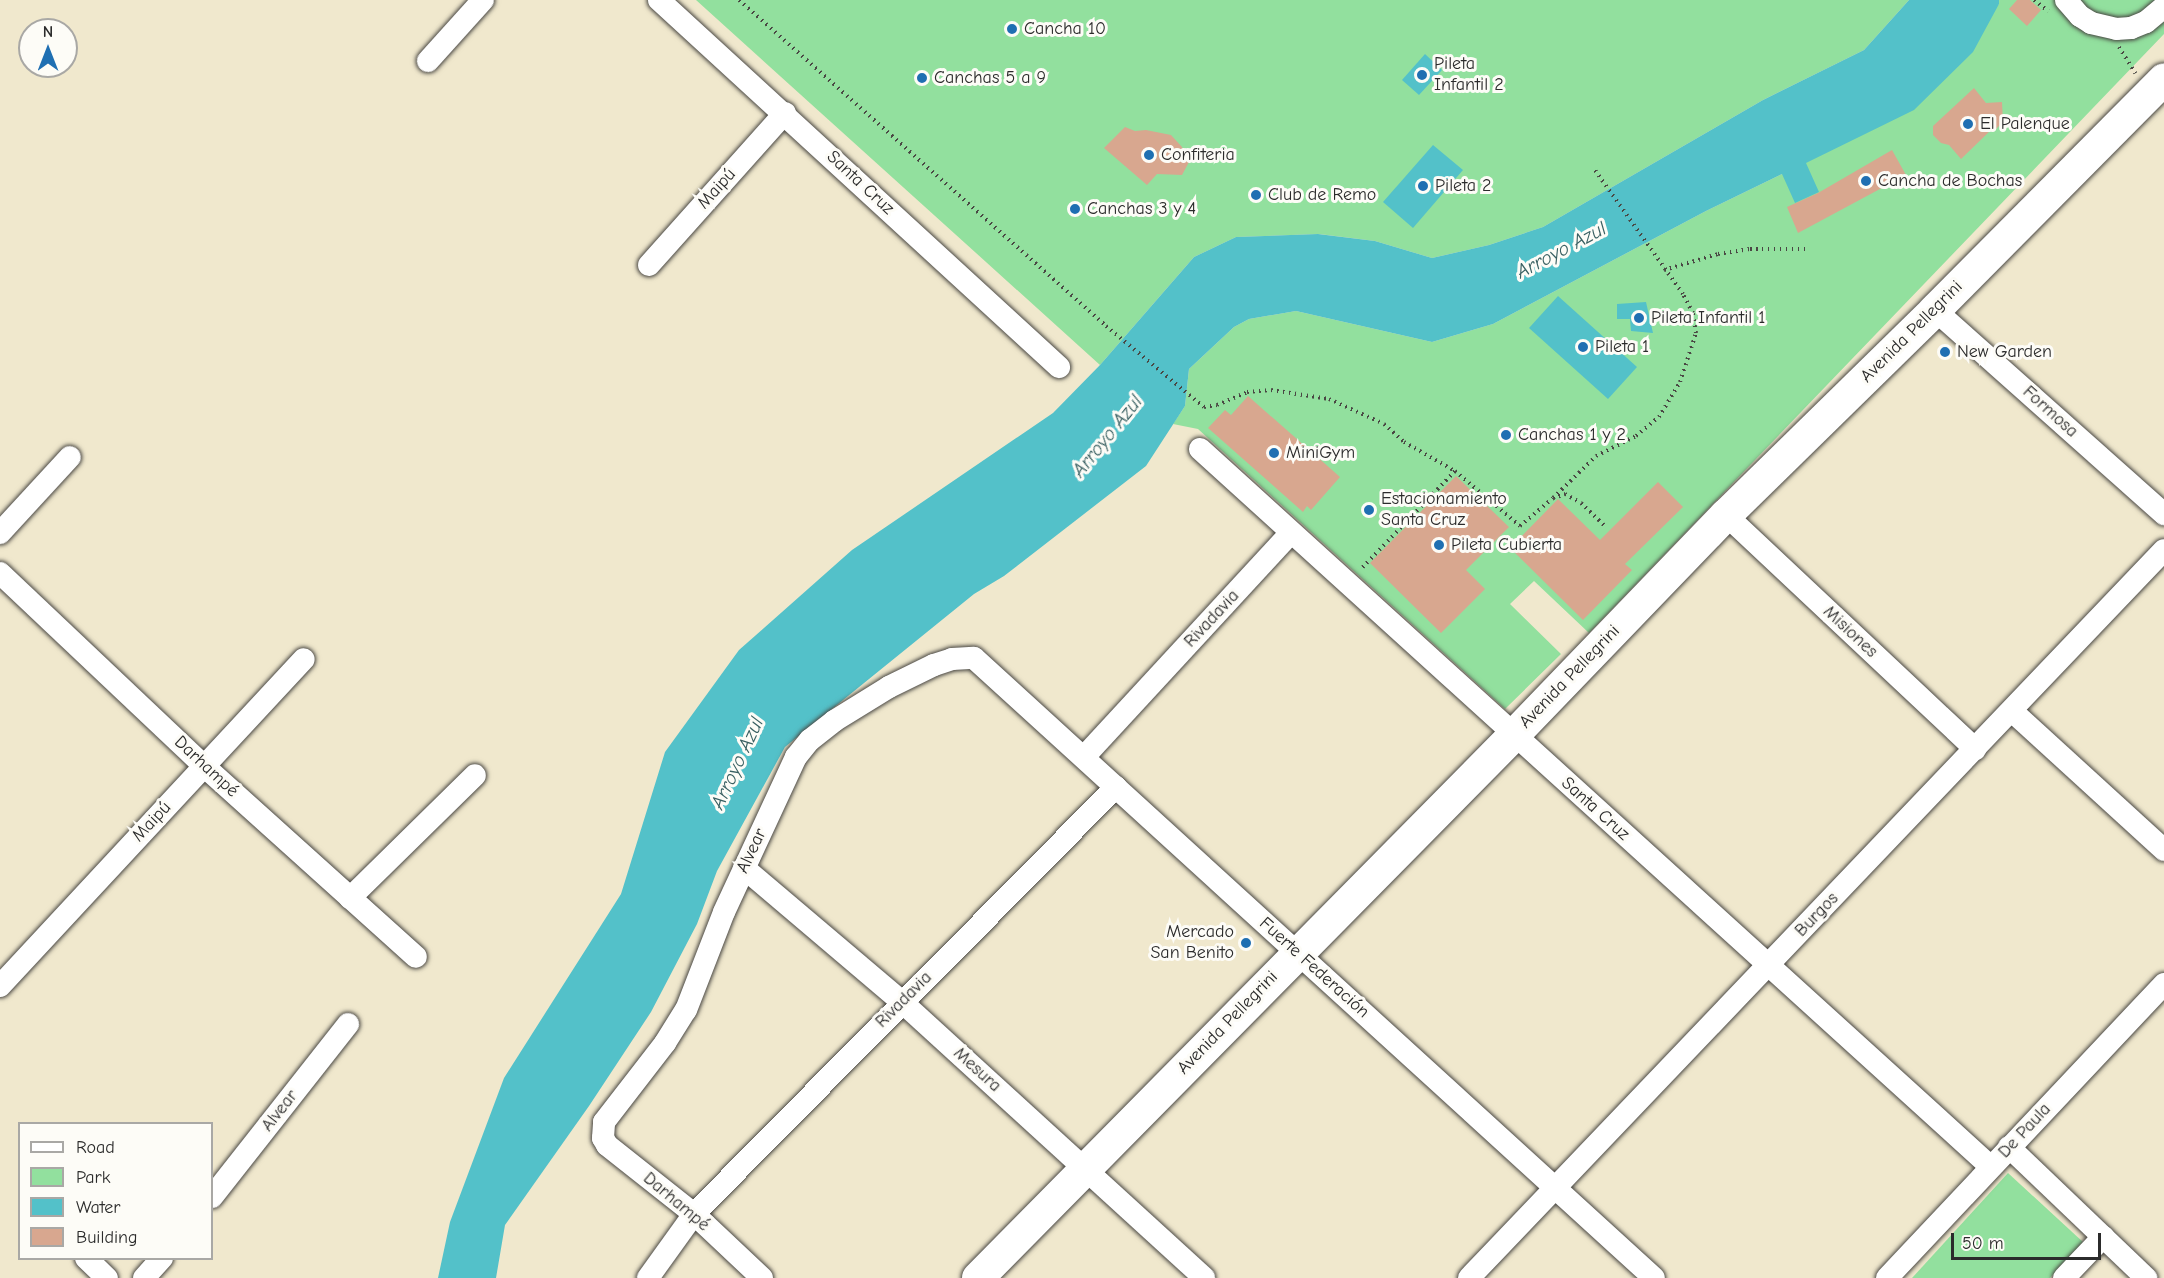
<!DOCTYPE html>
<html>
<head>
<meta charset="utf-8">
<style>
  body { margin:0 }
  #map { position:relative; width:2164px; height:1278px; overflow:hidden; background:#f0e8cd; font-family:"Comic Neue",sans-serif }
  div>[style] { position:absolute }
  [style*='--x'] { left:calc(var(--x)*1px); top:calc(var(--y)*1px); width:calc(var(--w)*1px); rotate:calc(var(--a)*1deg) }
  .green>* { inset:0; background:#92e09e }
  .water>* { inset:0; background:#53c1c9 }
  .building>* { inset:0; background:#d8a78f }
  .path>* { height:4px; margin-top:-2px; transform-origin:0; background:repeating-linear-gradient(90deg,#494743 0 1.5px,transparent 0 6px) }
  .roads { filter:drop-shadow(0 0 2px #494743) drop-shadow(0 0 2px #494743) }
  .street>* { height:22px; margin:-11px; padding:0 11px; transform-origin:11px; border-radius:11px; background:#fff }
  .secondary>* { height:32px; margin:-16px; padding:0 16px; transform-origin:16px; border-radius:16px; background:#fff }
  .dots>* { width:16px; height:16px; translate:-50% -50%; box-sizing:border-box; border:3px solid #fdfcf7; border-radius:50% }
  span { translate:-50% -50%; white-space:nowrap; text-align:center; line-height:1.15; -webkit-text-stroke:6px #fdfcf7; paint-order:stroke }
  .poi-label { font-size:18px; color:#2b2b2b }
  .left { translate:0 -50%; text-align:left }
  .right { translate:-100% -50%; text-align:right }
  .street-label { font-size:18px; color:#2b2b2b }
  .water-label { font-size:20px; color:#396062; font-style:italic }
  .legend { position:absolute; left:18px; top:1122px; width:195px; height:138px; box-sizing:border-box; background:#fdfcf7; border:2px solid #a9a8a5; margin:0; padding:8px 10px; list-style:none; font-size:18px; color:#2b2b2b }
  .legend li { display:flex; align-items:center; gap:12px; height:30px }
  .legend b { width:30px; border:2px solid #a9a8a5 }
  .north { position:absolute; left:18px; top:18px; width:60px; height:60px; box-sizing:border-box; background:#fdfcf7; border:2px solid #a9a8a5; border-radius:50%; rotate:0deg; font-size:16px; font-weight:700; line-height:24px; text-align:center; color:#2b2b2b }
  .north::after { content:''; display:block; margin:auto; width:21px; height:27px; background:#1f6fb2; clip-path:polygon(50% 0,100% 100%,50% 72%,0 100%) }
  .scale { position:absolute; left:1951px; top:1233px; width:150px; height:27px; box-sizing:border-box; border:3px solid #2b2b2b; border-top:0; padding-left:8px; font-size:18px; line-height:21px; white-space:nowrap; color:#2b2b2b; -webkit-text-stroke:4px #fdfcf7; paint-order:stroke }
</style>
</head>
<body>
<div id="map">
  <div class="green">
    <i style="clip-path:polygon(696px 0,1909px 0,1864px 50px,1763px 100px,1543px 227px,1489px 245px,1432px 258px,1375px 241px,1319px 234px,1236px 237px,1194px 257px,1100px 365px)"></i>
    <i style="clip-path:polygon(1999px 0,2164px 0,2164px 34px,1589px 633px,1534px 581px,1510px 604px,1561px 654px,1505px 709px,1198px 429px,1173px 424px,1185px 406px,1189px 369px,1234px 327px,1249px 319px,1296px 311px,1432px 342px,1493px 324px,1706px 211px,1782px 174px,1999px 4px)"></i>
    <i style="clip-path:polygon(2008px 1173px,2083px 1242px,2050px 1278px,1912px 1278px)"></i>
  </div>
  <div class="water">
    <i style="clip-path:polygon(1909px 0,1999px 0,1999px 4px,1973px 52px,1914px 110px,1806px 163px,1819px 192px,1795px 203px,1782px 174px,1706px 211px,1493px 324px,1432px 342px,1296px 311px,1249px 319px,1234px 327px,1189px 369px,1185px 406px,1146px 466px,1004px 576px,974px 594px,785px 747px,717px 871px,697px 924px,651px 1012px,589px 1106px,505px 1225px,496px 1278px,438px 1278px,450px 1222px,504px 1078px,621px 894px,665px 752px,739px 650px,852px 550px,1053px 413px,1100px 365px,1194px 257px,1236px 237px,1318px 234px,1375px 241px,1432px 258px,1489px 245px,1543px 227px,1763px 100px,1864px 50px)"></i>
    <i style="clip-path:polygon(1425px 54px,1442px 70px,1419px 95px,1402px 80px)"></i>
    <i style="clip-path:polygon(1433px 145px,1463px 170px,1413px 228px,1383px 202px)"></i>
    <i style="clip-path:polygon(1558px 296px,1637px 367px,1608px 399px,1529px 328px)"></i>
    <i style="clip-path:polygon(1646px 302px,1653px 333px,1631px 331px,1630px 319px,1617px 319px,1617px 304px)"></i>
  </div>
  <div class="building">
    <i style="clip-path:polygon(2017px 0,2030px 0,2041px 10px,2027px 26px,2009px 9px)"></i>
    <i style="clip-path:polygon(1974px 88px,1986px 103px,2002px 102px,2003px 122px,1995px 130px,1991px 130px,1961px 159px,1949px 145px,1941px 143px,1933px 135px,1933px 126px)"></i>
    <i style="clip-path:polygon(1125px 127px,1135px 131px,1146px 130px,1171px 135px,1182px 147px,1189px 162px,1182px 175px,1157px 174px,1147px 185px,1104px 148px)"></i>
    <i style="clip-path:polygon(1892px 150px,1906px 175px,1798px 233px,1787px 207px,1818px 193px)"></i>
    <i style="clip-path:polygon(1248px 396px,1340px 477px,1311px 510px,1307px 506px,1303px 512px,1208px 428px,1225px 410px,1231px 415px)"></i>
    <i style="clip-path:polygon(1456px 476px,1509px 527px,1466px 570px,1485px 589px,1441px 633px,1370px 563px)"></i>
    <i style="clip-path:polygon(1658px 482px,1683px 507px,1625px 564px,1632px 570px,1583px 620px,1510px 548px,1558px 499px,1600px 540px)"></i>
  </div>
  <div class="path">
    <i style="--x:739;--y:0;--w:491;--a:41.6"></i>
    <i style="--x:1106;--y:326;--w:127;--a:39.6"></i>
    <i style="--x:1204;--y:407;--w:13;--a:-9"></i>
    <i style="--x:1217;--y:405;--w:33;--a:-23"></i>
    <i style="--x:1247;--y:392;--w:24;--a:-5"></i>
    <i style="--x:1271;--y:390;--w:59;--a:8.8"></i>
    <i style="--x:1329;--y:399;--w:60;--a:24.4"></i>
    <i style="--x:1384;--y:424;--w:27;--a:42"></i>
    <i style="--x:1404;--y:442;--w:59;--a:29.6"></i>
    <i style="--x:1455;--y:471;--w:134;--a:133.8"></i>
    <i style="--x:2034;--y:0;--w:18;--a:38"></i>
    <i style="--x:2119;--y:47;--w:31;--a:58"></i>
    <i style="--x:1664;--y:270;--w:56;--a:-16.5"></i>
    <i style="--x:1718;--y:254;--w:32;--a:-9"></i>
    <i style="--x:1750;--y:249;--w:59;--a:0"></i>
    <i style="--x:1455;--y:471;--w:85;--a:40.2"></i>
    <i style="--x:1520;--y:526;--w:43;--a:-40.3"></i>
    <i style="--x:1553;--y:498;--w:13;--a:-18"></i>
    <i style="--x:1565;--y:494;--w:18;--a:29"></i>
    <i style="--x:1581;--y:503;--w:35;--a:44"></i>
    <i style="--x:1553;--y:498;--w:60;--a:-44.3"></i>
    <i style="--x:1596;--y:456;--w:45;--a:-26.6"></i>
    <i style="--x:1636;--y:436;--w:30;--a:-40"></i>
    <i style="--x:1659;--y:417;--w:41;--a:-59"></i>
    <i style="--x:1680;--y:382;--w:52;--a:-71.9"></i>
    <i style="--x:1696;--y:333;--w:20;--a:-99"></i>
    <i style="--x:1693;--y:313;--w:21;--a:-118"></i>
    <i style="--x:1683;--y:294;--w:152;--a:-125.4"></i>
  </div>
  <div class="roads">
    <div class="street">
      <i style="--x:659;--y:0;--w:543;--a:42.54"></i>
      <i style="--x:2066;--y:0;--w:21;--a:49"></i>
      <i style="--x:2080;--y:16;--w:13;--a:32"></i>
      <i style="--x:2091;--y:23;--w:26;--a:13"></i>
      <i style="--x:2116;--y:29;--w:15;--a:-4"></i>
      <i style="--x:2131;--y:28;--w:16;--a:-22"></i>
      <i style="--x:2146;--y:22;--w:23;--a:-40"></i>
      <i style="--x:428;--y:61;--w:82;--a:-48"></i>
      <i style="--x:649;--y:265;--w:204;--a:-48.2"></i>
      <i style="--x:1935;--y:310;--w:307;--a:41.7"></i>
      <i style="--x:1200;--y:449;--w:1068;--a:42.23"></i>
      <i style="--x:1726;--y:515;--w:342;--a:43.2"></i>
      <i style="--x:0;--y:533;--w:103;--a:-47.4"></i>
      <i style="--x:0;--y:573;--w:281;--a:43.4"></i>
      <i style="--x:204;--y:766;--w:285;--a:42"></i>
      <i style="--x:2012;--y:711;--w:206;--a:42.4"></i>
      <i style="--x:1084;--y:757;--w:305;--a:-47.3"></i>
      <i style="--x:744;--y:868;--w:207;--a:40.3"></i>
      <i style="--x:902;--y:1002;--w:409;--a:42.4"></i>
      <i style="--x:350;--y:898;--w:175;--a:-44.5"></i>
      <i style="--x:0;--y:986;--w:446;--a:-47.1"></i>
      <i style="--x:2009;--y:1147;--w:190;--a:43.7"></i>
      <i style="--x:212;--y:1197;--w:220;--a:-51.8"></i>
      <i style="--x:86;--y:1258;--w:29;--a:44"></i>
      <i style="--x:144;--y:1278;--w:27;--a:-48"></i>
      <i style="--x:648;--y:1278;--w:79;--a:-54.3"></i>
      <i style="--x:694;--y:1214;--w:600;--a:-45.34"></i>
      <i style="--x:762;--y:1278;--w:93;--a:-136.7"></i>
      <i style="--x:694;--y:1214;--w:111;--a:-141.6"></i>
      <i style="--x:607;--y:1145;--w:8;--a:-120"></i>
      <i style="--x:603;--y:1138;--w:16;--a:-86"></i>
      <i style="--x:604;--y:1122;--w:100;--a:-52.3"></i>
      <i style="--x:665;--y:1043;--w:39;--a:-58"></i>
      <i style="--x:686;--y:1010;--w:105;--a:-68.8"></i>
      <i style="--x:724;--y:912;--w:171;--a:-65.1"></i>
      <i style="--x:796;--y:757;--w:22;--a:-51"></i>
      <i style="--x:810;--y:740;--w:31;--a:-38"></i>
      <i style="--x:834;--y:721;--w:65;--a:-31.7"></i>
      <i style="--x:889;--y:687;--w:50;--a:-26.1"></i>
      <i style="--x:934;--y:665;--w:19;--a:-18"></i>
      <i style="--x:952;--y:659;--w:22;--a:-3"></i>
      <i style="--x:974;--y:658;--w:920;--a:42.36"></i>
      <i style="--x:1469;--y:1278;--w:1006;--a:-46.33"></i>
      <i style="--x:1887;--y:1278;--w:404;--a:-46.7"></i>
      <i style="--x:2064;--y:1278;--w:57;--a:-46.4"></i>
    </div>
    <div class="secondary">
      <i style="--x:978;--y:1278;--w:763;--a:-45.37"></i>
      <i style="--x:1514;--y:735;--w:306;--a:-46.1"></i>
      <i style="--x:1726;--y:515;--w:293;--a:-44.4"></i>
      <i style="--x:1935;--y:310;--w:325;--a:-45.2"></i>
    </div>
  </div>
  <div class="dots">
    <i style="left:1012px;top:29px;background:#1f6fb2"></i>
    <i style="left:1422px;top:75px;background:#1f6fb2"></i>
    <i style="left:922px;top:78px;background:#1f6fb2"></i>
    <i style="left:1968px;top:124px;background:#1f6fb2"></i>
    <i style="left:1149px;top:155px;background:#1f6fb2"></i>
    <i style="left:1866px;top:181px;background:#1f6fb2"></i>
    <i style="left:1423px;top:186px;background:#1f6fb2"></i>
    <i style="left:1256px;top:195px;background:#1f6fb2"></i>
    <i style="left:1075px;top:209px;background:#1f6fb2"></i>
    <i style="left:1639px;top:318px;background:#1f6fb2"></i>
    <i style="left:1583px;top:347px;background:#1f6fb2"></i>
    <i style="left:1945px;top:352px;background:#1f6fb2"></i>
    <i style="left:1506px;top:435px;background:#1f6fb2"></i>
    <i style="left:1274px;top:453px;background:#1f6fb2"></i>
    <i style="left:1369px;top:510px;background:#1f6fb2"></i>
    <i style="left:1439px;top:545px;background:#1f6fb2"></i>
    <i style="left:1246px;top:943px;background:#1f6fb2"></i>
  </div>
  <div class="poi-label">
    <span class="left" style="left:1024px;top:29px">Cancha 10</span>
    <span class="left" style="left:1434px;top:75px">Pileta<br>Infantil 2</span>
    <span class="left" style="left:934px;top:78px">Canchas 5 a 9</span>
    <span class="left" style="left:1980px;top:124px">El Palenque</span>
    <span class="left" style="left:1161px;top:155px">Confiteria</span>
    <span class="left" style="left:1878px;top:181px">Cancha de Bochas</span>
    <span class="left" style="left:1435px;top:186px">Pileta 2</span>
    <span class="left" style="left:1268px;top:195px">Club de Remo</span>
    <span class="left" style="left:1087px;top:209px">Canchas 3 y 4</span>
    <span class="left" style="left:1651px;top:318px">Pileta Infantil 1</span>
    <span class="left" style="left:1595px;top:347px">Pileta 1</span>
    <span class="left" style="left:1957px;top:352px">New Garden</span>
    <span class="left" style="left:1518px;top:435px">Canchas 1 y 2</span>
    <span class="left" style="left:1286px;top:453px">MiniGym</span>
    <span class="left" style="left:1381px;top:510px">Estacionamiento<br>Santa Cruz</span>
    <span class="left" style="left:1451px;top:545px">Pileta Cubierta</span>
    <span class="right" style="left:1234px;top:943px">Mercado<br>San Benito</span>
  </div>
  <div class="street-label">
    <span style="left:860px;top:183px;rotate:43deg">Santa Cruz</span>
    <span style="left:717px;top:189px;rotate:-48deg">Maipú</span>
    <span style="left:1912px;top:332px;rotate:-45deg">Avenida Pellegrini</span>
    <span style="left:2050px;top:412px;rotate:42deg">Formosa</span>
    <span style="left:1212px;top:619px;rotate:-47deg">Rivadavia</span>
    <span style="left:1850px;top:632px;rotate:43deg">Misiones</span>
    <span style="left:1570px;top:677px;rotate:-46deg">Avenida Pellegrini</span>
    <span style="left:206px;top:767px;rotate:43deg">Darhampé</span>
    <span style="left:1595px;top:809px;rotate:42deg">Santa Cruz</span>
    <span style="left:152px;top:822px;rotate:-47deg">Maipú</span>
    <span style="left:752px;top:851px;rotate:-65deg">Alvear</span>
    <span style="left:1817px;top:915px;rotate:-46deg">Burgos</span>
    <span style="left:1314px;top:968px;rotate:42deg">Fuerte Federación</span>
    <span style="left:904px;top:1000px;rotate:-45deg">Rivadavia</span>
    <span style="left:1228px;top:1023px;rotate:-46deg">Avenida Pellegrini</span>
    <span style="left:977px;top:1070px;rotate:42deg">Mesura</span>
    <span style="left:280px;top:1111px;rotate:-52deg">Alvear</span>
    <span style="left:2025px;top:1131px;rotate:-47deg">De Paula</span>
    <span style="left:676px;top:1202px;rotate:40deg">Darhampé</span>
  </div>
  <div class="water-label">
    <span style="left:1561px;top:250px;rotate:-28deg">Arroyo Azul</span>
    <span style="left:1107px;top:436px;rotate:-51deg">Arroyo Azul</span>
    <span style="left:737px;top:763px;rotate:-65deg">Arroyo Azul</span>
  </div>
  <ul class="legend">
  <li><b style="height:8px;background:#fff"></b>Road</li>
  <li><b style="height:16px;background:#92e09e"></b>Park</li>
  <li><b style="height:16px;background:#53c1c9"></b>Water</li>
  <li><b style="height:16px;background:#d8a78f"></b>Building</li>
  </ul>
  <div class="north">N</div>
  <div class="scale">50 m</div>
</div>
</body>
</html>
